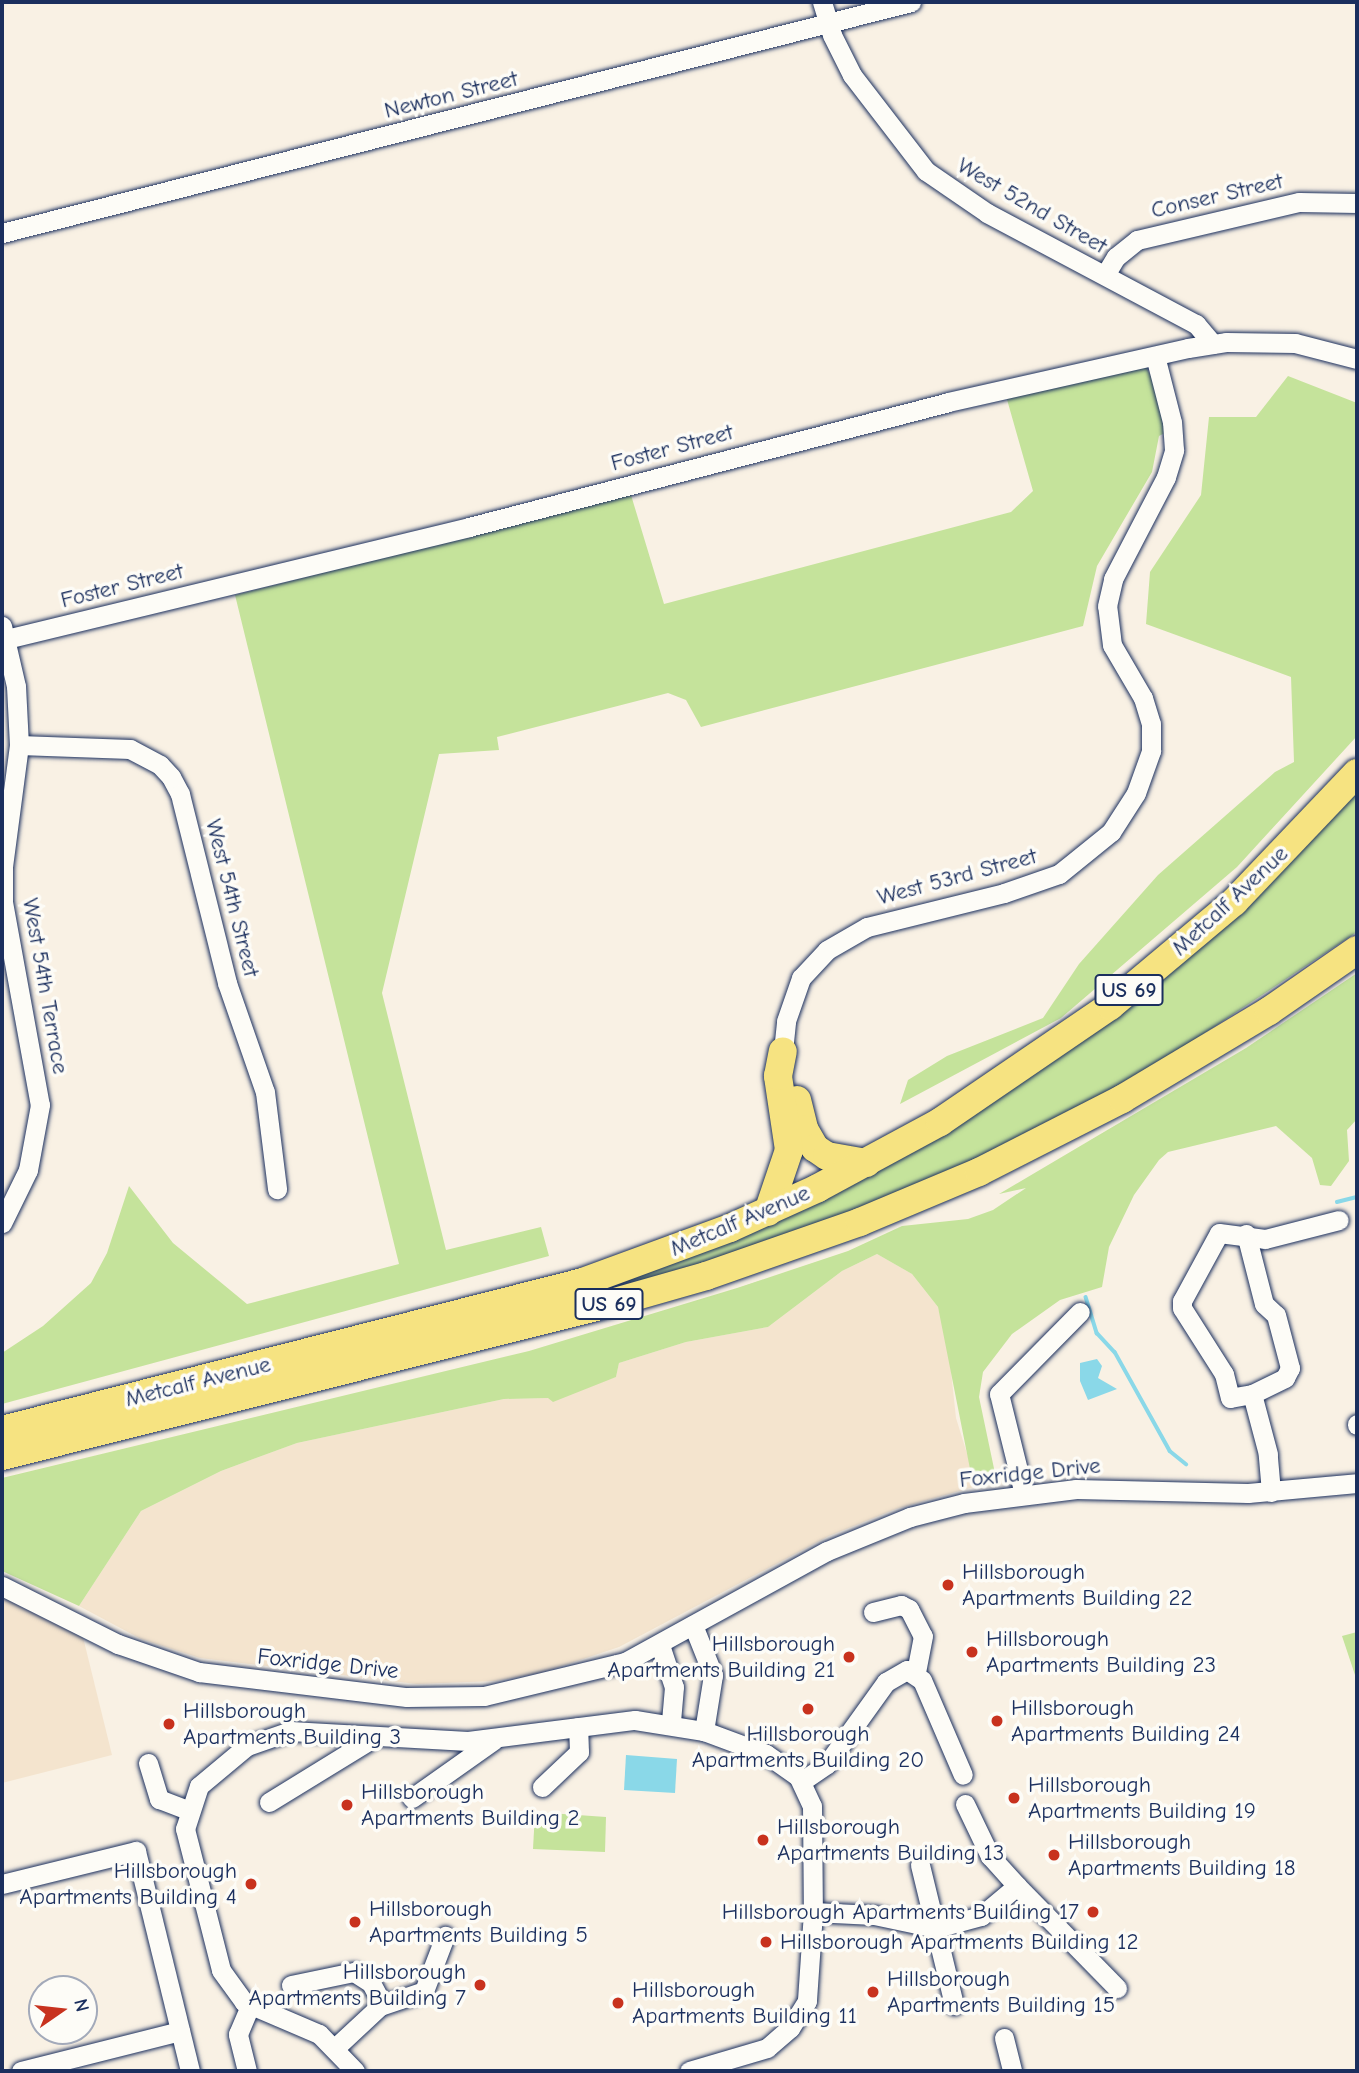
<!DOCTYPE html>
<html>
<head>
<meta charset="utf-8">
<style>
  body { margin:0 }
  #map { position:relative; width:1359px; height:2073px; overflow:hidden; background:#f9f1e4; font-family:"Comic Neue",sans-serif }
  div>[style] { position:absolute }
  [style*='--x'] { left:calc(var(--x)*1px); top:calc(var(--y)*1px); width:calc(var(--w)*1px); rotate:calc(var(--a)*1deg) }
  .built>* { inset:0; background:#f4e4ce }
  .green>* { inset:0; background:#c5e39b }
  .water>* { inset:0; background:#8ad8e8 }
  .stream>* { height:3.5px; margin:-1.75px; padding:0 1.75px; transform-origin:1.75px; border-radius:1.75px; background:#8ad8e8 }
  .roads { filter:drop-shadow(0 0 2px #1b2f5e) drop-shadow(0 0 2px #1b2f5e) }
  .minor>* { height:19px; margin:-9.5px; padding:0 9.5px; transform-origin:9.5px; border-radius:9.5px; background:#fdfcf7 }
  .highway>* { height:28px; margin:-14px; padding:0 14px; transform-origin:14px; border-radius:14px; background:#f6e381 }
  .dots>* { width:19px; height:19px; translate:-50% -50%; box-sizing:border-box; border:4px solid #fdfcf7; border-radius:50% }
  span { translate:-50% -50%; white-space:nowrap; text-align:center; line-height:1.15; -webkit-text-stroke:7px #fdfcf7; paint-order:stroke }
  .shield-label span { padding:2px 5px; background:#fdfcf7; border:2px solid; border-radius:5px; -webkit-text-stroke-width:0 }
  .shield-label { font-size:21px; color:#1b2f5e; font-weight:700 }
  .street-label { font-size:23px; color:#1b2f5e }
  .poi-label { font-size:23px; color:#1b2f5e }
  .left { translate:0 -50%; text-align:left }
  .right { translate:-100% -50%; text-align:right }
  .frame { position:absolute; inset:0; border:4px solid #1b2f5e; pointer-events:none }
  .north { position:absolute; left:28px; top:1975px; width:70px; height:70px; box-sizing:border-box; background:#fdfcf7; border:2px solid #a3aaba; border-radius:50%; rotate:76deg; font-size:19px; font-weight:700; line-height:28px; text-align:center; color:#1b2f5e }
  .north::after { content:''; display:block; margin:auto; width:24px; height:32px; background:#c8321e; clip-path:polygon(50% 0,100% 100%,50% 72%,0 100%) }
</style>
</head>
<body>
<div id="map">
  <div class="built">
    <i style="clip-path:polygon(877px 1254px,912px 1274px,938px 1307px,948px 1343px,956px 1418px,977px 1486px,896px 1509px,829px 1536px,619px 1647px,541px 1673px,495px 1681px,417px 1684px,200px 1658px,141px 1639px,79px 1606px,141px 1511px,221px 1471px,297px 1443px,504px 1399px,548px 1398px,616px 1377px,619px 1363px,686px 1342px,768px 1327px,842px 1271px)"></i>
    <i style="clip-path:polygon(2px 1589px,81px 1629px,112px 1755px,2px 1783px)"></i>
  </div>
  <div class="green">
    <i style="clip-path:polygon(1146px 367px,1154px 382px,1165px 433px,1159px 436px,1152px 472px,1097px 566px,1083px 626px,701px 727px,686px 700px,668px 693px,497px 737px,499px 750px,439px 754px,382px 993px,446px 1250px,541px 1227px,549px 1256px,2px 1404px,2px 1353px,43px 1326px,91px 1283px,107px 1253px,129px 1186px,173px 1243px,247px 1304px,399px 1264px,235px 595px,631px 495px,664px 604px,1011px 512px,1033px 491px,1006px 396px)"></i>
    <i style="clip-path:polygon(1288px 376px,1357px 403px,1357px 736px,1237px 867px,1061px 1018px,900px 1104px,908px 1080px,947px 1056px,1043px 1018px,1079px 964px,1158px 875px,1275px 772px,1294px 762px,1291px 677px,1146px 624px,1150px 572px,1201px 495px,1209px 417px,1256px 417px)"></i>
    <i style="clip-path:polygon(1357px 787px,1357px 932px,1119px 1090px,930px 1182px,673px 1276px,444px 1328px,921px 1142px)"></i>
    <i style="clip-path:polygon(1357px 973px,1357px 1119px,1347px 1130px,1349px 1161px,1331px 1186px,1320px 1185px,1312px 1158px,1276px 1126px,1168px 1152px,1159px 1160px,1134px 1195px,1109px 1247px,1102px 1287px,1060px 1300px,1012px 1334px,983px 1372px,979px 1397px,996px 1478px,972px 1479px,938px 1307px,912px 1274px,877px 1254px,842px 1271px,768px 1327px,686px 1342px,619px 1363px,616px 1377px,553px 1402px,548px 1398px,504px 1399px,297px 1443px,221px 1471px,141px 1511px,79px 1606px,2px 1571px,2px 1478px,529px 1351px,737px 1288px,848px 1251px,902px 1226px,968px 1219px,993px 1210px,1026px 1188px,999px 1194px,1246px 1048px)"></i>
    <i style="clip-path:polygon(1357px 1632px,1357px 1681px,1342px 1636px)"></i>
    <i style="clip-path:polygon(535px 1812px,606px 1817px,605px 1852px,533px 1849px)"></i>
  </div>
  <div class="water">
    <i style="clip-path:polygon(1097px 1359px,1102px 1366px,1098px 1378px,1117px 1389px,1088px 1400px,1080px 1381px,1080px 1363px)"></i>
    <i style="clip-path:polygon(626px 1755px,677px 1759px,675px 1793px,624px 1790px)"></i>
  </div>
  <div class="stream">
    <i style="--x:1337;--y:1202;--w:21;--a:-14"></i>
    <i style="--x:1086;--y:1297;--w:38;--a:73"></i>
    <i style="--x:1097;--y:1333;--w:26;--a:47"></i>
    <i style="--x:1115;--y:1352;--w:113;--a:60.9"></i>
    <i style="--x:1170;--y:1451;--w:21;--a:39"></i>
  </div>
  <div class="roads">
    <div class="minor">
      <i style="--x:822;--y:2;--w:34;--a:73"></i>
      <i style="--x:832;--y:35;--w:45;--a:63.4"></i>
      <i style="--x:852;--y:75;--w:121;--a:52.4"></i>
      <i style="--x:926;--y:171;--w:74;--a:34.5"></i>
      <i style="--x:987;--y:213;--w:237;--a:28"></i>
      <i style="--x:1196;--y:324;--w:26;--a:50"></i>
      <i style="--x:2;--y:233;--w:938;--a:-14.26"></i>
      <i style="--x:1105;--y:275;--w:21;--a:-59"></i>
      <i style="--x:1116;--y:257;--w:27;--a:-39"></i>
      <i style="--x:1137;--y:240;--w:166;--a:-13.2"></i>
      <i style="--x:1299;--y:202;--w:58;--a:1"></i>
      <i style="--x:2;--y:626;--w:62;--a:76.9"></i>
      <i style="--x:16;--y:686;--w:59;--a:87.1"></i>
      <i style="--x:19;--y:745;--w:122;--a:97.5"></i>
      <i style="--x:3;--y:866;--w:36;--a:90"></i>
      <i style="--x:3;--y:902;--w:206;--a:79.7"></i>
      <i style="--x:40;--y:1105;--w:66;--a:100.5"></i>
      <i style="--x:28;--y:1170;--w:59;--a:116.1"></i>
      <i style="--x:2;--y:640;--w:480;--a:-13.6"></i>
      <i style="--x:469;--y:527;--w:495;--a:-14.6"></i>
      <i style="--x:948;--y:402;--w:246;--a:-12.7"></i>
      <i style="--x:1188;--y:348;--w:38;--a:-9"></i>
      <i style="--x:1226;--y:342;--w:69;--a:0.8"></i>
      <i style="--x:1295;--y:343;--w:64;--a:14.5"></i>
      <i style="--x:19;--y:745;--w:111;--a:2.1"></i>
      <i style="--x:130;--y:749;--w:34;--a:28"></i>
      <i style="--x:160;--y:765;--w:16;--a:47"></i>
      <i style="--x:171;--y:777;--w:19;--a:62"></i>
      <i style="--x:180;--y:794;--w:195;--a:76"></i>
      <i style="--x:227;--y:983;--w:115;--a:70.8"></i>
      <i style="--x:265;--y:1092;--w:98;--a:82.9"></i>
      <i style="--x:783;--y:1051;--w:30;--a:-84"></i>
      <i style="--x:786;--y:1021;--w:46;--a:-70.8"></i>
      <i style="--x:801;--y:978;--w:38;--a:-47"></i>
      <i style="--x:827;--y:950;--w:46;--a:-29.9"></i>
      <i style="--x:867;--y:927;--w:141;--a:-13.9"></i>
      <i style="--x:1004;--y:893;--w:58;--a:-19.1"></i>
      <i style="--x:1059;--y:874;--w:67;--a:-38.9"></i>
      <i style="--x:1111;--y:832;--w:46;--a:-57.3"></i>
      <i style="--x:1136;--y:793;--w:45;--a:-70.3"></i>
      <i style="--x:1151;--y:751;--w:27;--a:-90"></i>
      <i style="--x:1151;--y:724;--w:27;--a:-107"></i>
      <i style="--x:1143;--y:698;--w:61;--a:-120.3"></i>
      <i style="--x:1112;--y:645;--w:39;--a:-97"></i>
      <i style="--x:1107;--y:606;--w:28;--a:-77"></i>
      <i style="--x:1113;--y:579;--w:115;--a:-62.5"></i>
      <i style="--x:1166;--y:477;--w:28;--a:-73"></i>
      <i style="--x:1174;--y:450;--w:28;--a:-94"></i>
      <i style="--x:1172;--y:422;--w:68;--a:-104.4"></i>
      <i style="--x:1246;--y:1234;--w:72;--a:75.6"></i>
      <i style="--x:1264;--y:1304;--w:16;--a:43"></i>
      <i style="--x:1276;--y:1315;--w:55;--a:75.2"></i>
      <i style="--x:1290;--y:1368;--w:11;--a:117"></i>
      <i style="--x:1285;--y:1378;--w:37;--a:154"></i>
      <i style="--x:1357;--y:1425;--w:1;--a:-90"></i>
      <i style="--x:1271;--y:1492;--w:38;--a:-95"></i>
      <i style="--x:1268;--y:1454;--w:62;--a:-104.9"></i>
      <i style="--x:1252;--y:1394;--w:22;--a:170"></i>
      <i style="--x:1230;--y:1398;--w:25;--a:-104"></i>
      <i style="--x:1224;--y:1374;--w:78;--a:-122.5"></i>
      <i style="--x:1182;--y:1308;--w:7;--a:-90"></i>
      <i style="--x:1182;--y:1301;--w:77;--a:-61.4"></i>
      <i style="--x:1219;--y:1233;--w:46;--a:7.4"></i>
      <i style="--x:1265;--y:1239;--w:76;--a:-14.4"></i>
      <i style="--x:1024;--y:1494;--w:103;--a:-104"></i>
      <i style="--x:999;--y:1394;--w:115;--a:-45.4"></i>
      <i style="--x:2;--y:1586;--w:130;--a:26.6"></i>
      <i style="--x:118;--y:1644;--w:86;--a:19.1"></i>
      <i style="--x:199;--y:1672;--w:209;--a:6.9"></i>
      <i style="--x:407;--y:1697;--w:77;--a:-0.7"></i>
      <i style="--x:484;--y:1696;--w:145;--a:-13.6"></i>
      <i style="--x:625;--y:1662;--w:230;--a:-28.8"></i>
      <i style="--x:827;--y:1551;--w:90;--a:-22.3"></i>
      <i style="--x:910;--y:1517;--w:56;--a:-14.5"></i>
      <i style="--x:964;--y:1503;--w:113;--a:-7.1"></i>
      <i style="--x:1076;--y:1489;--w:172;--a:1.3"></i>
      <i style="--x:1248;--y:1493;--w:109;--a:-5.2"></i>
      <i style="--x:873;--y:1612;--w:29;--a:-14"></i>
      <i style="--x:901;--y:1605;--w:9;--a:27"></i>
      <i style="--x:909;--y:1609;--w:30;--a:63"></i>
      <i style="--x:923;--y:1636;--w:37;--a:101"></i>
      <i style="--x:693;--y:1625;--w:54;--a:68.2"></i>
      <i style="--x:713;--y:1675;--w:57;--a:99.1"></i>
      <i style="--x:660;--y:1645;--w:44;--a:71.6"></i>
      <i style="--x:674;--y:1687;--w:36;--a:95"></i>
      <i style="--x:148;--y:1763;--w:38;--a:73"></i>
      <i style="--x:159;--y:1799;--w:30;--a:21"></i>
      <i style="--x:802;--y:1781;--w:30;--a:-34"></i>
      <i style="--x:827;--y:1764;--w:101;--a:-54.3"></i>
      <i style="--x:886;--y:1682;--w:24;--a:-30"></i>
      <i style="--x:907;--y:1670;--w:18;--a:34"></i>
      <i style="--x:922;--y:1680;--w:103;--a:66.7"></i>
      <i style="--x:542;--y:1787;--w:51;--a:-43.4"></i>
      <i style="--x:579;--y:1752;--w:25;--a:-92"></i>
      <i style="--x:412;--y:1798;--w:100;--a:-35.3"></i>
      <i style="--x:269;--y:1802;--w:122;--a:-31.6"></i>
      <i style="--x:965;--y:1804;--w:58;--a:64.3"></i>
      <i style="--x:990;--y:1856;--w:40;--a:48"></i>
      <i style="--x:920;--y:1865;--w:144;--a:76.3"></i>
      <i style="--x:2;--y:1884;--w:138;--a:-13.8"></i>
      <i style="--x:136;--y:1851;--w:227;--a:76.2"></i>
      <i style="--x:813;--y:1912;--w:61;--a:2.8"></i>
      <i style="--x:874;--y:1915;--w:63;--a:11.8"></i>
      <i style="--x:936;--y:1928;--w:47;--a:-14.9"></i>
      <i style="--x:981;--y:1916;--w:47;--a:-39.8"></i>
      <i style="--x:1017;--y:1886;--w:143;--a:45.6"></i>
      <i style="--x:291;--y:1985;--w:64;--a:-11.7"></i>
      <i style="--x:354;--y:1972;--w:20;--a:33"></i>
      <i style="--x:371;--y:1983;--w:24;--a:62"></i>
      <i style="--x:1004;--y:2038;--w:34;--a:76"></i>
      <i style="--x:336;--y:2047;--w:60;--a:-43"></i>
      <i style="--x:380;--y:2006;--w:46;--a:-18.8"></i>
      <i style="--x:424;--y:1991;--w:59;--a:-69.1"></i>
      <i style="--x:21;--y:2071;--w:164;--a:-14.1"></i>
      <i style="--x:247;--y:2071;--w:38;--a:-104"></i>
      <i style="--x:238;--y:2034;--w:30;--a:-67"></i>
      <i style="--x:355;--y:2071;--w:52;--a:-134.2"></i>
      <i style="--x:319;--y:2034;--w:82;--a:-156.9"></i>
      <i style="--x:244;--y:2002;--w:39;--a:-126"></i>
      <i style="--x:221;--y:1970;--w:146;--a:-104.3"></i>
      <i style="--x:185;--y:1829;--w:45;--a:-72"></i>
      <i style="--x:199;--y:1786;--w:62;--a:-39.8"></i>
      <i style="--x:247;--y:1746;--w:46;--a:-19.2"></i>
      <i style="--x:290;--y:1731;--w:178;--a:3.2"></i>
      <i style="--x:468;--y:1741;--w:168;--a:-7.2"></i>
      <i style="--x:635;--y:1720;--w:70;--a:9.1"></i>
      <i style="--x:704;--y:1731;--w:66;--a:20.4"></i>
      <i style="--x:766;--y:1754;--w:39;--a:35"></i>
      <i style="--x:798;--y:1776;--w:33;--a:65"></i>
      <i style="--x:812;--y:1806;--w:106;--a:89.5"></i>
      <i style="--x:813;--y:1912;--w:89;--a:93.9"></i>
      <i style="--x:807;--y:2001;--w:32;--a:122"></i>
      <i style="--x:790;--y:2028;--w:30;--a:139"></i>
      <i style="--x:767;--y:2048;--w:81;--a:163.6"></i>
    </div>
    <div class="highway">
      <i style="--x:797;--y:1100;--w:30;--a:76"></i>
      <i style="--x:804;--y:1129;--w:22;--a:60"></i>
      <i style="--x:815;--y:1148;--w:14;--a:34"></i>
      <i style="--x:827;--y:1156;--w:40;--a:10"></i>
      <i style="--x:768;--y:1212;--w:65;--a:-71.3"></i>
      <i style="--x:789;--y:1150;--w:75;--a:-98.5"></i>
      <i style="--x:778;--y:1076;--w:25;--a:-79"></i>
      <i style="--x:2;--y:1430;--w:600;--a:-14.29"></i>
      <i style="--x:583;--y:1282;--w:157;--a:-20.2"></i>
      <i style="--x:730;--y:1228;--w:97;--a:-24.4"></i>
      <i style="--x:818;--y:1188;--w:139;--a:-28.4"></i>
      <i style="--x:940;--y:1122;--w:206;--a:-34.3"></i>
      <i style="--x:1110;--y:1006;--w:162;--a:-40"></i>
      <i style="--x:1234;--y:902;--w:178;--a:-46.4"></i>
      <i style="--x:2;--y:1456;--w:625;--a:-14.08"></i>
      <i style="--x:608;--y:1304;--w:102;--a:-15.9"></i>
      <i style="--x:706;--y:1276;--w:163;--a:-19.3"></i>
      <i style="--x:860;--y:1222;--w:129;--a:-22.8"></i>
      <i style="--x:979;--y:1172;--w:161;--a:-27"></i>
      <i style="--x:1122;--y:1099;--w:171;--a:-30.9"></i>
      <i style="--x:1269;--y:1011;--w:107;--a:-34.7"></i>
    </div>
  </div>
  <div class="dots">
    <i style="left:948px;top:1585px;background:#c8321e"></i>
    <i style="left:972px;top:1652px;background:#c8321e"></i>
    <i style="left:849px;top:1657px;background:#c8321e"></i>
    <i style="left:808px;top:1709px;background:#c8321e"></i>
    <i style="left:997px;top:1721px;background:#c8321e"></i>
    <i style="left:169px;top:1724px;background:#c8321e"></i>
    <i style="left:1014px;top:1798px;background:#c8321e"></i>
    <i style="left:347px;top:1805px;background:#c8321e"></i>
    <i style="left:763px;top:1840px;background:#c8321e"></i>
    <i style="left:1054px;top:1855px;background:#c8321e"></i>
    <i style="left:251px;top:1884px;background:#c8321e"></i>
    <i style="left:1093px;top:1912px;background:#c8321e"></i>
    <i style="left:355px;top:1922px;background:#c8321e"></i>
    <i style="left:766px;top:1942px;background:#c8321e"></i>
    <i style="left:480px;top:1985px;background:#c8321e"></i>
    <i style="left:873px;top:1992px;background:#c8321e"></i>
    <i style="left:618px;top:2003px;background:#c8321e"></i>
  </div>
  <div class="shield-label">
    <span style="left:1129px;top:990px">US 69</span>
    <span style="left:609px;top:1304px">US 69</span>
  </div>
  <div class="street-label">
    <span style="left:451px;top:95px;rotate:-14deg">Newton Street</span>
    <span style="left:1217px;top:196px;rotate:-13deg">Conser Street</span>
    <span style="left:1032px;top:206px;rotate:30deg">West 52nd Street</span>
    <span style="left:672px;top:448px;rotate:-15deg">Foster Street</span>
    <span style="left:122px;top:586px;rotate:-14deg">Foster Street</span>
    <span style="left:957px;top:877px;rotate:-15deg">West 53rd Street</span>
    <span style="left:232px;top:898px;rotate:76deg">West 54th Street</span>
    <span style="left:1230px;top:901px;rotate:-43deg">Metcalf Avenue</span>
    <span style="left:45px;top:986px;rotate:80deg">West 54th Terrace</span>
    <span style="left:740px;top:1221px;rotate:-23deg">Metcalf Avenue</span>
    <span style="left:198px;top:1382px;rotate:-14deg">Metcalf Avenue</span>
    <span style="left:1030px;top:1473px;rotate:-6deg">Foxridge Drive</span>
    <span style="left:328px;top:1664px;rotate:6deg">Foxridge Drive</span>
  </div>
  <div class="poi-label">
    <span class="left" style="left:962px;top:1585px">Hillsborough<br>Apartments Building 22</span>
    <span class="left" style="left:986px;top:1652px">Hillsborough<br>Apartments Building 23</span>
    <span class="right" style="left:835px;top:1657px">Hillsborough<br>Apartments Building 21</span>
    <span class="left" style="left:1011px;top:1721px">Hillsborough<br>Apartments Building 24</span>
    <span class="left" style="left:183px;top:1724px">Hillsborough<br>Apartments Building 3</span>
    <span style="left:808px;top:1747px">Hillsborough<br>Apartments Building 20</span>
    <span class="left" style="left:1028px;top:1798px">Hillsborough<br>Apartments Building 19</span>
    <span class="left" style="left:361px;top:1805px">Hillsborough<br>Apartments Building 2</span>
    <span class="left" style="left:777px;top:1840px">Hillsborough<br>Apartments Building 13</span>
    <span class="left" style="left:1068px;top:1855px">Hillsborough<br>Apartments Building 18</span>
    <span class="right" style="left:237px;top:1884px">Hillsborough<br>Apartments Building 4</span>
    <span class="left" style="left:369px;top:1922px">Hillsborough<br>Apartments Building 5</span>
    <span class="right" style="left:1079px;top:1912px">Hillsborough Apartments Building 17</span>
    <span class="left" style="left:780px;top:1942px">Hillsborough Apartments Building 12</span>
    <span class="right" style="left:466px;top:1985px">Hillsborough<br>Apartments Building 7</span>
    <span class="left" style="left:887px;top:1992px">Hillsborough<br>Apartments Building 15</span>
    <span class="left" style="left:632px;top:2003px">Hillsborough<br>Apartments Building 11</span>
  </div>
  <div class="frame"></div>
  <div class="north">N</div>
</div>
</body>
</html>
